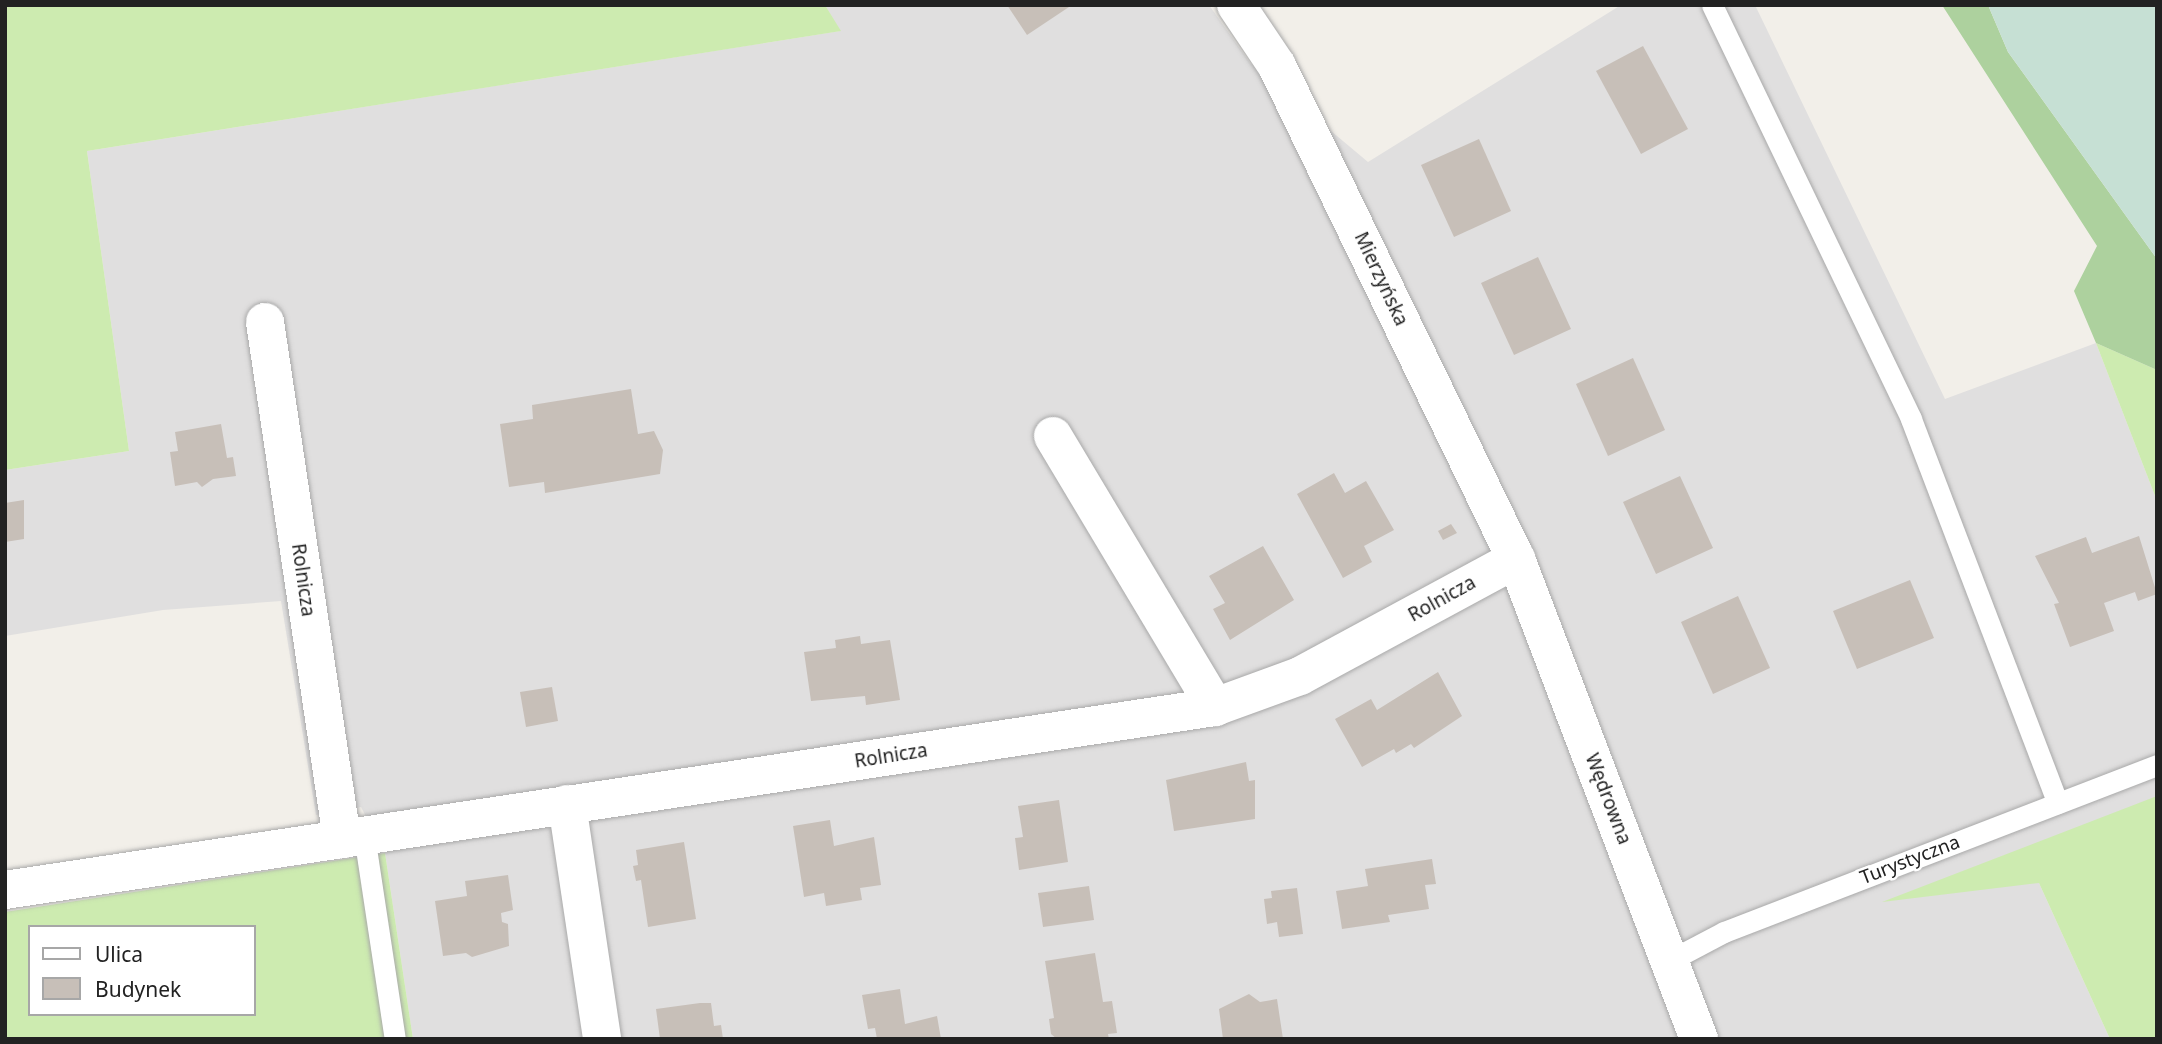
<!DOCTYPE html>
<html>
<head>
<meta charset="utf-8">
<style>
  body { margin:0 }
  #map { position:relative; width:2162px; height:1044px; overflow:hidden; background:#f2efe9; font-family:"Noto Sans",sans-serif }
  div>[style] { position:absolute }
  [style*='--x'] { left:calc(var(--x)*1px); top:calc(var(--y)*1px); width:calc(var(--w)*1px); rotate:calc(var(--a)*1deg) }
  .residential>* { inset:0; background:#e0dfdf }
  .grass>* { inset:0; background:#cdebb0 }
  .forest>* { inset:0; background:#add19e }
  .wetland>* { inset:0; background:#c6e0d4 }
  .building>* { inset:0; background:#c7bfb8 }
  .roads { filter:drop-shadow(0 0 2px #a9a9a9) drop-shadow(0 0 2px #a9a9a9) }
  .service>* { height:21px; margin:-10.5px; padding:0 10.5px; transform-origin:10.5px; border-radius:10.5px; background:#fff }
  .minor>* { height:38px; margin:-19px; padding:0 19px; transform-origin:19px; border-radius:19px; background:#fff }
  span { translate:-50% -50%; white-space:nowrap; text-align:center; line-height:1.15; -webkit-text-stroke:5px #fff; paint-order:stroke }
  .street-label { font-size:19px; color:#222 }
  .frame { position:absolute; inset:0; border:7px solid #222; pointer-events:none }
  .legend { position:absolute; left:28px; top:925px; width:228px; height:91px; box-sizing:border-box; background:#fff; border:2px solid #a7a7a7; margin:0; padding:9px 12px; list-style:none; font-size:21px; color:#222 }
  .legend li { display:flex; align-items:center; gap:14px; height:35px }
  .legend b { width:35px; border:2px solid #a7a7a7 }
</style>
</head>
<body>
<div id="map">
  <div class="residential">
    <i style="clip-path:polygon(825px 5px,1209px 5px,1250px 63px,1368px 162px,1621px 5px,1755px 5px,1945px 399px,2096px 343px,2157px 501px,2157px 814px,2039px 883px,2110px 1039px,413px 1039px,385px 853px,361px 807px,316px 815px,281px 601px,163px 610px,5px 636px,5px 470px,129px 451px,87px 151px,840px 31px)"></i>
  </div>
  <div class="grass">
    <i style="clip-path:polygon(5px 5px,825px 5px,841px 31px,87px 151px,129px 451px,5px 470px)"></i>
    <i style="clip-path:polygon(2096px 343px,2157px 370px,2157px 501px)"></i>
    <i style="clip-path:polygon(2157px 796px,2157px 1039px,2110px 1039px,2039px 883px,1882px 902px)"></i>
    <i style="clip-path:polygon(evenodd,385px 853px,413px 1039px,5px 1039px,5px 912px,385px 853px,30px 927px,254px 927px,254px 1014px,30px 1014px,30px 927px)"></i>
  </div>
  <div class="forest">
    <i style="clip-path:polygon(1942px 5px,1988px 5px,2008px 52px,2157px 259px,2157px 370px,2096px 343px,2074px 291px,2097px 246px)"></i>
  </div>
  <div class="wetland">
    <i style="clip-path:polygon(1988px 5px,2157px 5px,2157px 259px,2008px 52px)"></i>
  </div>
  <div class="building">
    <i style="clip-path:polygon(1007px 5px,1072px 5px,1027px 35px)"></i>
    <i style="clip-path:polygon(1643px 46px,1688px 129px,1641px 154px,1596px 71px)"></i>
    <i style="clip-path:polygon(1479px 139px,1511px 211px,1454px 237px,1421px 165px)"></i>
    <i style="clip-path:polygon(1538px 257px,1571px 329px,1514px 355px,1481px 283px)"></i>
    <i style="clip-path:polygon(1633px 358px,1665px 430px,1608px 456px,1576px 384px)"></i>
    <i style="clip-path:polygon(631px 389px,638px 434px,654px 431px,663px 450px,660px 474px,545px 493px,544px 482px,509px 487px,500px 424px,533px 419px,532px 405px)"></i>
    <i style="clip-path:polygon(221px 424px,227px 458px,233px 457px,236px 476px,213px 479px,202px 487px,197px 482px,175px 486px,170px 452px,178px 451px,175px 432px)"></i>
    <i style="clip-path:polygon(1334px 473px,1345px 493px,1366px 481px,1394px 530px,1364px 546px,1372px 562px,1343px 578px,1297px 494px)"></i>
    <i style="clip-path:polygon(1680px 476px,1713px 548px,1656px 574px,1623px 502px)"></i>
    <i style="clip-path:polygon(24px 500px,24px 539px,5px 542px,5px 503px)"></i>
    <i style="clip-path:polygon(1451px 524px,1457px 533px,1443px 540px,1438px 531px)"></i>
    <i style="clip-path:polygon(2139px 536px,2157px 594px,2138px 601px,2135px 592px,2104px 603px,2114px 631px,2070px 647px,2054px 604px,2059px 603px,2035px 556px,2086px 537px,2092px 553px)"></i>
    <i style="clip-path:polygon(1263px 546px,1294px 600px,1230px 640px,1213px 609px,1225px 603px,1209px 576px)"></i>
    <i style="clip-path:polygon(1910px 580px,1934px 638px,1857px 669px,1833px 611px)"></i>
    <i style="clip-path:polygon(1738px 596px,1770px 668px,1713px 694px,1681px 622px)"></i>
    <i style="clip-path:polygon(860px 636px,861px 644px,890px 640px,900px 700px,866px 705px,865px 696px,811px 701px,804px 652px,836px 648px,835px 640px)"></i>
    <i style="clip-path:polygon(1438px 672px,1462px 716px,1414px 748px,1411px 744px,1396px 753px,1394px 749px,1362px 767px,1335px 719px,1371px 699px,1377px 710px)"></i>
    <i style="clip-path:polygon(552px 687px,558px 721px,526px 727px,520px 692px)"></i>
    <i style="clip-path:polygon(1246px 762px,1249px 781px,1255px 780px,1255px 819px,1174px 831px,1166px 780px)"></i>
    <i style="clip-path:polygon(1059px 800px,1068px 862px,1019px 870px,1015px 838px,1023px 837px,1018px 806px)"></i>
    <i style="clip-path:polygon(830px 820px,834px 846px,874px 837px,881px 885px,860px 888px,862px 900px,826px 906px,824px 893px,804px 897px,793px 826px)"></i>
    <i style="clip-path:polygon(684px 842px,696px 919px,648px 927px,641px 880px,636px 881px,633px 866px,638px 865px,636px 850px)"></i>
    <i style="clip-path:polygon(1432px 859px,1436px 884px,1425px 885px,1429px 909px,1388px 915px,1390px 922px,1342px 929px,1336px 891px,1368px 886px,1365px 869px)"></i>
    <i style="clip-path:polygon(508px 875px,513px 910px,501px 913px,502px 922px,508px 924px,509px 946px,472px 957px,466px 953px,443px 956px,435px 901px,467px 896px,465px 881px)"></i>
    <i style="clip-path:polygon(1089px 886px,1094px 920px,1043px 927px,1038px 893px)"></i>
    <i style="clip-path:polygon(1297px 888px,1303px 934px,1279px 937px,1277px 922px,1267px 924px,1264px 899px,1272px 898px,1271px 891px)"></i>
    <i style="clip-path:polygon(1095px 953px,1103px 1002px,1112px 1001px,1117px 1033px,1108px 1034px,1109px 1039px,1057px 1039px,1051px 1034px,1049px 1019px,1054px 1018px,1045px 961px)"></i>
    <i style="clip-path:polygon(900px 989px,905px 1024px,937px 1016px,941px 1039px,877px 1039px,875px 1028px,868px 1029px,862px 995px)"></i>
    <i style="clip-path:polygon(1249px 994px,1260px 1002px,1277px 999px,1283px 1039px,1223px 1039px,1219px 1009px)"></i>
    <i style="clip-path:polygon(700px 1003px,711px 1003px,714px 1026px,721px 1025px,723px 1039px,660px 1039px,656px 1009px)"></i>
  </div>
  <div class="roads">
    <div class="service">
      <i style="--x:1712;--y:5;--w:459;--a:64.3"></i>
      <i style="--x:1911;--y:419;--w:411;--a:69.1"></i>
      <i style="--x:364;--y:835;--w:206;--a:81.4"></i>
      <i style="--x:1667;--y:962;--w:64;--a:-27.8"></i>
      <i style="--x:1724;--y:932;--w:464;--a:-21.1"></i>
    </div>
    <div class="minor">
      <i style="--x:1236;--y:5;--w:73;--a:56.1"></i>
      <i style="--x:1277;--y:66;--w:548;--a:64.14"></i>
      <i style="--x:1516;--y:559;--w:514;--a:69.13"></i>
      <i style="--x:265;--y:322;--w:523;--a:81.53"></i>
      <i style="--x:1053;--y:436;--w:316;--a:59.1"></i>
      <i style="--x:567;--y:804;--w:238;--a:81.5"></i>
      <i style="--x:5;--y:890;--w:1224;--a:-8.6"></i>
      <i style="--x:1215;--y:707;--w:90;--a:-20"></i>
      <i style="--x:1300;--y:676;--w:246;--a:-28.4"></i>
    </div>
  </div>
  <div class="street-label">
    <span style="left:1381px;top:279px;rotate:65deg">Mierzyńska</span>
    <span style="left:303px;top:580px;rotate:82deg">Rolnicza</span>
    <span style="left:1442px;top:599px;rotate:-29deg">Rolnicza</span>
    <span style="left:891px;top:756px;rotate:-9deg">Rolnicza</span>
    <span style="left:1608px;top:799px;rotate:69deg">Wędrowna</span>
    <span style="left:1910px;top:860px;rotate:-21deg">Turystyczna</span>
  </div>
  <div class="frame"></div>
  <ul class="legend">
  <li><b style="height:9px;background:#fff"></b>Ulica</li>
  <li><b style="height:19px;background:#c7bfb8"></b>Budynek</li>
  </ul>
</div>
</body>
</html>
